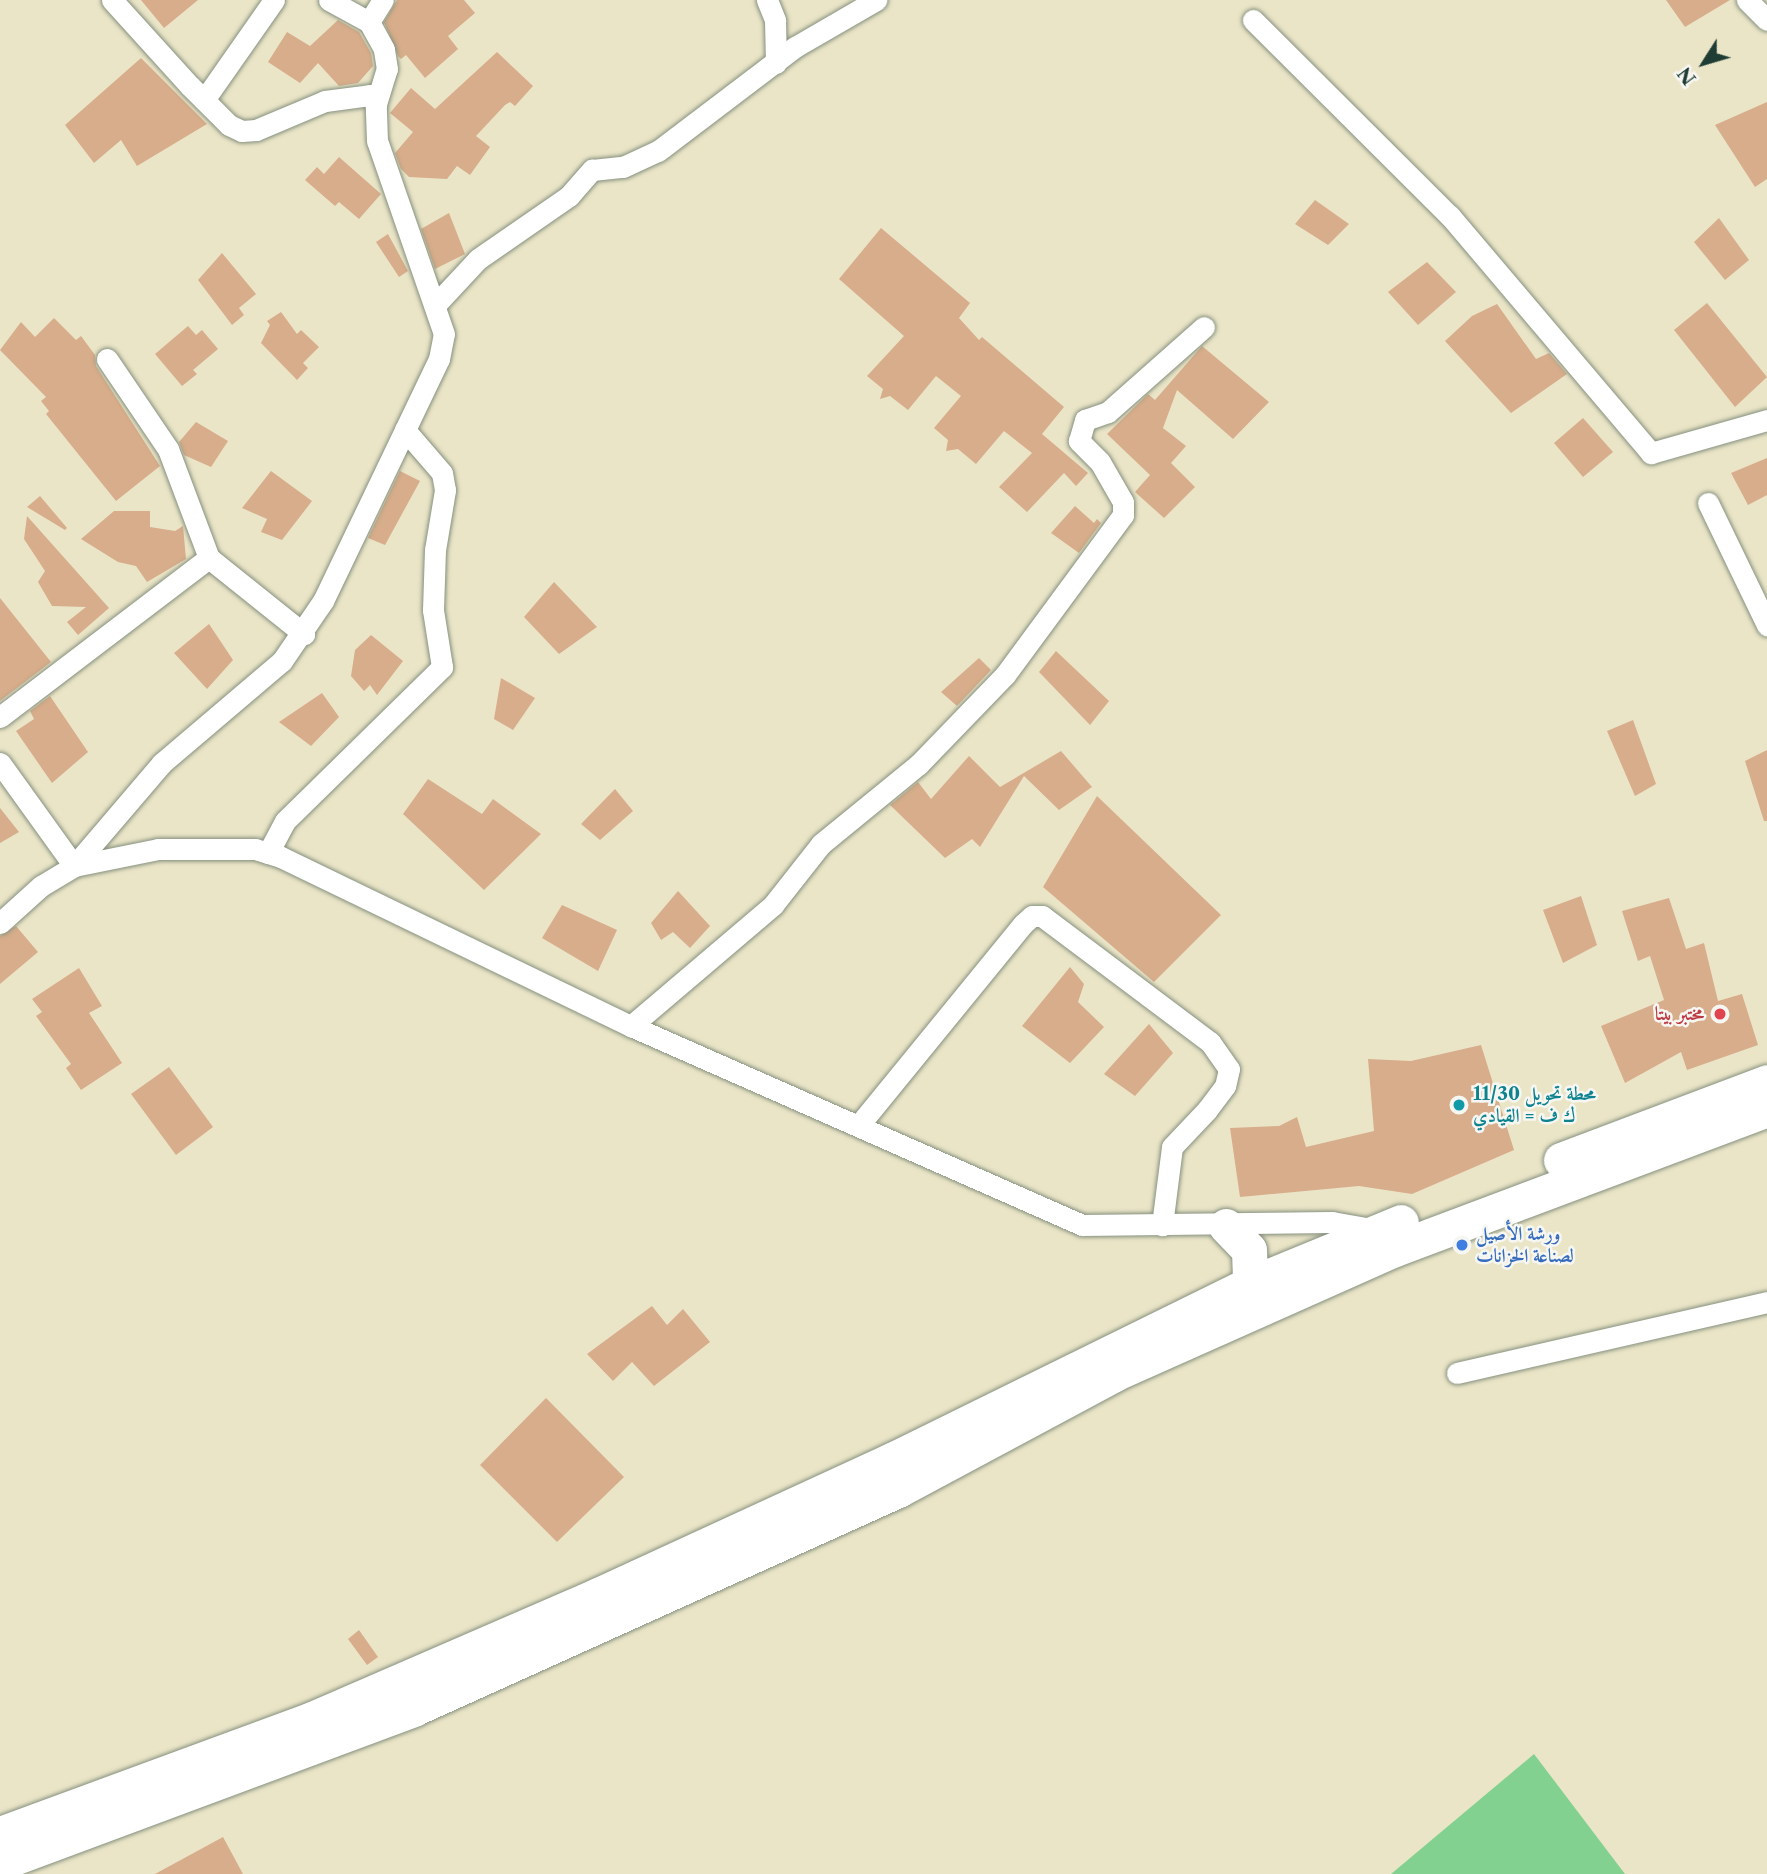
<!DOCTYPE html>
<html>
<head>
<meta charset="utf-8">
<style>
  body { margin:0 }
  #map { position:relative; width:1767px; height:1874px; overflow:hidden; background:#ebe5c8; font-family:"Libre Caslon Text",Amiri,serif }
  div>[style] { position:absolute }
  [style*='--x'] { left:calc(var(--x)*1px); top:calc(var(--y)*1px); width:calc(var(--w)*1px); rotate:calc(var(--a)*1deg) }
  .green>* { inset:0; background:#83d190 }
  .building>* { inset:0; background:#d7ad8b }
  .roads { filter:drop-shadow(0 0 2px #85917e) drop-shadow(0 0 2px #85917e) }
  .minor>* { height:21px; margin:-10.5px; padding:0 10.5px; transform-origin:10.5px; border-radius:10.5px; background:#fff }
  .trunk>* { height:35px; margin:-17.5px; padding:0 17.5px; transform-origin:17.5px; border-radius:17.5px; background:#fff }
  .dots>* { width:19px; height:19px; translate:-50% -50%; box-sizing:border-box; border:4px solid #f6f6f2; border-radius:50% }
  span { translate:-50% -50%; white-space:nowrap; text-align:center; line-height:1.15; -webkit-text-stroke:5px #f6f6f2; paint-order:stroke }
  .health-label { font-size:19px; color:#be3a42; font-weight:700 }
  .right { translate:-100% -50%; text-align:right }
  .culture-label { font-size:19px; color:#0d838f; font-weight:700 }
  .left { translate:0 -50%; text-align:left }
  .shop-label { font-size:19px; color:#366cbe; font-weight:700 }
  .north { position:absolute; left:1669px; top:28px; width:70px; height:70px; -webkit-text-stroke:5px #f6f6f2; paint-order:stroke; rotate:233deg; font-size:19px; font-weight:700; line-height:28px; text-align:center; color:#1f3d34 }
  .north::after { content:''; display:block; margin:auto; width:24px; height:32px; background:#1f3d34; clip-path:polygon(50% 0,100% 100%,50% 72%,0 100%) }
</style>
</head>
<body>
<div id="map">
  <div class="green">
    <i style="clip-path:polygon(1534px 1754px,1625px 1874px,1391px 1874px)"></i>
  </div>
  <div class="building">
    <i style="clip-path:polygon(141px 0,198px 0,164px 28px)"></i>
    <i style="clip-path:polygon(397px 0,464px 0,475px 13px,448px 36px,458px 49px,425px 78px,406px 55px,401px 59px,398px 56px,384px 22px)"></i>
    <i style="clip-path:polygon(1666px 0,1730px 0,1685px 27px)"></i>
    <i style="clip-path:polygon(338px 20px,359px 32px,371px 53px,373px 66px,358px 83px,339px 86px,318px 63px,300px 83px,268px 62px,287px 32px,310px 46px)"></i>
    <i style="clip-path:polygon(497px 52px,533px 86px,515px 106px,510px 102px,505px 105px,476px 136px,490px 147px,470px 175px,457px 166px,447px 179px,409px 177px,401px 169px,395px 153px,413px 132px,390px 113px,411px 88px,435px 109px)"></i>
    <i style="clip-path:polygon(141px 58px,207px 124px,137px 166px,121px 140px,94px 163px,65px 125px)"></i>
    <i style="clip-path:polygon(1767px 102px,1767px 179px,1755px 187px,1715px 125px)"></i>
    <i style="clip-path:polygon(339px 157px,381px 194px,359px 219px,339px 202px,335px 206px,305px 180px,317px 167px,324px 174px)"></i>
    <i style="clip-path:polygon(1315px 200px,1349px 224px,1328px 245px,1295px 224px)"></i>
    <i style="clip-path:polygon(449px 213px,465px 254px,435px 269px,421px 229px)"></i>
    <i style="clip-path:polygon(1719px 218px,1749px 260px,1725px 280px,1694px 242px)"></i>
    <i style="clip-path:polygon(881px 228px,970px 303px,959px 318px,979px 340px,982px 337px,1064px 407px,1042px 434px,1088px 473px,1076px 486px,1064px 473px,1027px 512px,999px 487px,1032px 453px,1004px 431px,976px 464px,958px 449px,946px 451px,948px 440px,934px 428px,961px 396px,936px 376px,908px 410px,890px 396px,880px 399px,883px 389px,867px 376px,904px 336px,839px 279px)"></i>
    <i style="clip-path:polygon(388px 234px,408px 271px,399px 277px,376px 242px)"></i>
    <i style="clip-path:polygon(222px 253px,256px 294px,239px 308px,244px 315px,232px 325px,198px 280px)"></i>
    <i style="clip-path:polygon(1427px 262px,1456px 292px,1418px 325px,1388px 292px)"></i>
    <i style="clip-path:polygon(1707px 303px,1767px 377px,1735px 407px,1674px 330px)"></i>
    <i style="clip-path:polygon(1497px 304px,1536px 359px,1549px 353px,1567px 374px,1511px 413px,1445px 341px,1472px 316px)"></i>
    <i style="clip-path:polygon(281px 312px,297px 334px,301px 330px,319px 347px,303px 363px,308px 368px,297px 380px,261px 343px,270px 325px,267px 321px)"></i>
    <i style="clip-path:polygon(54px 318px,76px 340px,81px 336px,95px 355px,96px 366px,160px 466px,116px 501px,46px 414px,49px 411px,41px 401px,46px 397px,0 350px,21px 322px,35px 337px)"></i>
    <i style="clip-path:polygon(188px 326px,196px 335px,202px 330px,218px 349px,193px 370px,197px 374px,182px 386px,155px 354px)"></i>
    <i style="clip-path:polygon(1202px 346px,1269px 402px,1233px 439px,1177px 390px,1163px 428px,1186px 446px,1171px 463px,1195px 487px,1164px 518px,1135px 492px,1150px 475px,1107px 434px,1148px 394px,1155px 400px)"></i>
    <i style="clip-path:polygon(1583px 418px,1613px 452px,1583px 477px,1554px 443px)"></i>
    <i style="clip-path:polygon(196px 422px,228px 441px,211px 467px,184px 455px,179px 442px)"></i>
    <i style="clip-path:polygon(1767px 458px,1767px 495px,1748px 505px,1731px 473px)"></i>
    <i style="clip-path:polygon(271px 471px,312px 501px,282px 540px,261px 532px,267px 519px,242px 508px)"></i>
    <i style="clip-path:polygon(400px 471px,420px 481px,385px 545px,368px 538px)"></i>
    <i style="clip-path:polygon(40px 496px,67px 528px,65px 530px,27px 507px)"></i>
    <i style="clip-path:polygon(1075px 506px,1094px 523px,1097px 519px,1101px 523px,1079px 553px,1051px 533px)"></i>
    <i style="clip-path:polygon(114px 511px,150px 511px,150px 527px,175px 531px,183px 526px,186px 559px,147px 582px,136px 566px,118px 562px,81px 539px)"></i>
    <i style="clip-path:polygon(27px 516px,109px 608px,78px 635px,67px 622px,86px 607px,52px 606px,38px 582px,45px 571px,24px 539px)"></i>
    <i style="clip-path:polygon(554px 582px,597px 627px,559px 654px,524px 617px)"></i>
    <i style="clip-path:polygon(0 598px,51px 662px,0 701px)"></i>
    <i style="clip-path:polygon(209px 624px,233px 660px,207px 689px,174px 653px)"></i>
    <i style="clip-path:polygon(371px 635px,403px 661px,377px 695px,370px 685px,364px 691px,351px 676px,355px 650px)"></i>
    <i style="clip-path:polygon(1056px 651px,1109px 701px,1090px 725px,1039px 672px)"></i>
    <i style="clip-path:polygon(979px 658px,991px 670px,957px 706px,941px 692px)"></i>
    <i style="clip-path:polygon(501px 678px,535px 698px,513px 730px,494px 719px)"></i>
    <i style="clip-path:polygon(322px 693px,339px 717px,311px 746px,279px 722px)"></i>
    <i style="clip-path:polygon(50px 696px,88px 752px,52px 783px,16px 731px,34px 719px,30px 711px)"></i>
    <i style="clip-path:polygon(1633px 720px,1656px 784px,1635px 796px,1607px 731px)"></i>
    <i style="clip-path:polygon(1767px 750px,1767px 821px,1764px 821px,1745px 761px)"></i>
    <i style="clip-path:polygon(1061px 751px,1092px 787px,1059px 810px,1024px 776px,980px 847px,972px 839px,945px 858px,890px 805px,918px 782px,931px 799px,969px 756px,1000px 787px)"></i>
    <i style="clip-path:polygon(428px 779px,482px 814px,493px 799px,541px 834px,484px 890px,403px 814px)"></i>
    <i style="clip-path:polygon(615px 789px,633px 811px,600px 840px,581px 824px)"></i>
    <i style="clip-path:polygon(1097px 796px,1221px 915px,1154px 982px,1043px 887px)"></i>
    <i style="clip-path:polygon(0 808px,19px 832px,0 843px)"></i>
    <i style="clip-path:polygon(678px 891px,710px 926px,690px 948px,673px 932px,661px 940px,651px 923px)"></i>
    <i style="clip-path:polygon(1581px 896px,1597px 945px,1563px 963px,1543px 910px)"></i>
    <i style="clip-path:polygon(1669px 898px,1686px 949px,1704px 943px,1718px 1001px,1742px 994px,1758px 1045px,1687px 1070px,1681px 1052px,1625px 1083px,1601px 1026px,1664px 1000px,1650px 956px,1638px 961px,1622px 911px)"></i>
    <i style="clip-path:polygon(562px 905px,617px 930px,598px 971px,542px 938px)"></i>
    <i style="clip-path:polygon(16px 926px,38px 952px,0 984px,0 936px)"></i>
    <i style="clip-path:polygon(1070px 967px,1084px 984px,1078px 1002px,1104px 1027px,1070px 1063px,1022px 1026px)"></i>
    <i style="clip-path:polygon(79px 968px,102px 1006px,89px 1013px,122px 1063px,81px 1090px,66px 1068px,71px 1064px,36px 1016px,42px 1012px,32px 999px)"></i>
    <i style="clip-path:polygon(1149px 1024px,1173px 1053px,1135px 1096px,1104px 1074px)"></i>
    <i style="clip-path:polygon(1481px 1045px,1514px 1150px,1412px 1194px,1359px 1186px,1240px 1197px,1230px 1128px,1279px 1126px,1297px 1117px,1306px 1147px,1374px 1131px,1368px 1059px,1411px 1061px)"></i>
    <i style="clip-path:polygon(169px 1067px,213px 1127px,176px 1155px,131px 1094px)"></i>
    <i style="clip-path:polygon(652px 1306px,667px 1325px,683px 1309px,710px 1342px,654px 1386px,632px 1362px,613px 1381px,587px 1354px)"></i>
    <i style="clip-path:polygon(546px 1398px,624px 1477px,557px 1542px,480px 1465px)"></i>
    <i style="clip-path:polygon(359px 1630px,378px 1657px,367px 1665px,348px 1639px)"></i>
    <i style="clip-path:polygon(223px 1837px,243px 1874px,155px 1874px)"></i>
  </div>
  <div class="roads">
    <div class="minor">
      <i style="--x:112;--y:0;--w:116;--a:47.8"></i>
      <i style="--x:190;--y:86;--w:55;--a:45"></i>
      <i style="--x:229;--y:125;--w:14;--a:25"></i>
      <i style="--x:242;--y:131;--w:14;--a:-4"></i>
      <i style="--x:256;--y:130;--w:75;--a:-22.8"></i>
      <i style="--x:325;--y:101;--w:45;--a:-7.6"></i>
      <i style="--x:370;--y:95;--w:11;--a:56"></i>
      <i style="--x:329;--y:0;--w:46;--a:28.8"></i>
      <i style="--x:767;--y:0;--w:22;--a:68"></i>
      <i style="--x:775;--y:20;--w:43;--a:88.7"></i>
      <i style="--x:1747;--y:0;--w:28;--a:45"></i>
      <i style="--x:1253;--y:20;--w:278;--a:44.9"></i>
      <i style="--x:1450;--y:216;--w:311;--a:49.7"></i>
      <i style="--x:1651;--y:453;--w:121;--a:-15.9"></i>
      <i style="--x:204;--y:100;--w:122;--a:-55"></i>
      <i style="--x:437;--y:303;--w:60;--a:-47"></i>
      <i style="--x:478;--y:259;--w:111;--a:-34.7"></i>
      <i style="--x:569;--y:196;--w:35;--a:-49"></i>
      <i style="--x:592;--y:170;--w:31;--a:-6"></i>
      <i style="--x:623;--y:167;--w:38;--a:-25"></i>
      <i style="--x:658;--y:151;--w:172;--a:-37.2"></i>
      <i style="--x:795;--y:47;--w:94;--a:-30.1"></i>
      <i style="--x:107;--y:359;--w:109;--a:55.9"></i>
      <i style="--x:168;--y:449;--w:116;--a:69.4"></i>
      <i style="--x:209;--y:558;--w:122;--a:38.7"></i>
      <i style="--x:1708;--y:503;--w:136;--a:64.2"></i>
      <i style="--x:0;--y:717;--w:263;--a:-37.3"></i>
      <i style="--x:0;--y:763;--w:127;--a:54.3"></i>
      <i style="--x:74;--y:866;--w:135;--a:-49.5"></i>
      <i style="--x:162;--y:763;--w:157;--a:-40.4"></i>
      <i style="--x:282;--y:661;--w:73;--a:-55.7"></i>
      <i style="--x:323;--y:601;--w:268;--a:-64.4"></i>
      <i style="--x:439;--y:359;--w:25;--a:-79"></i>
      <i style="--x:444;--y:334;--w:204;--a:-109.1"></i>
      <i style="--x:377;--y:141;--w:37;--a:-92"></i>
      <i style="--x:376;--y:104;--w:37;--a:-73"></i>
      <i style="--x:387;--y:69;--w:20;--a:-99"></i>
      <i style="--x:384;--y:49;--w:31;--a:-119"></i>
      <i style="--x:369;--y:22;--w:26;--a:-58"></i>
      <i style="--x:268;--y:853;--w:36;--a:-62"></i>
      <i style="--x:285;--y:821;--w:220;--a:-44.4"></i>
      <i style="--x:442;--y:667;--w:58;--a:-99"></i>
      <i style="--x:433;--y:610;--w:60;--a:-88.1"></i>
      <i style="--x:435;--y:550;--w:61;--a:-80.5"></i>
      <i style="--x:445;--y:490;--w:17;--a:-100"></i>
      <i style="--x:442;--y:473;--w:57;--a:-130.7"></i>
      <i style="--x:0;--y:923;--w:55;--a:-42.1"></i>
      <i style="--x:41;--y:886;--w:39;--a:-31"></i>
      <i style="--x:74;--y:866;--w:86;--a:-11.4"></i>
      <i style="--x:158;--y:849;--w:97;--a:0"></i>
      <i style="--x:255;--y:849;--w:27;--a:17"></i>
      <i style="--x:281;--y:857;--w:389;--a:25.8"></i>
      <i style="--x:631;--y:1026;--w:493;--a:23.8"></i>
      <i style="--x:1082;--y:1225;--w:250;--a:-0.7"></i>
      <i style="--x:1332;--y:1222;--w:46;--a:10.1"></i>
      <i style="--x:631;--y:1026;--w:187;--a:-40.4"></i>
      <i style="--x:773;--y:905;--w:78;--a:-51.8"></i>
      <i style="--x:821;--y:844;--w:127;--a:-39.2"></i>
      <i style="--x:919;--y:764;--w:124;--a:-46"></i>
      <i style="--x:1005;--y:675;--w:199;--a:-53.6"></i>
      <i style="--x:1123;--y:515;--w:13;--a:-90"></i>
      <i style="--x:1123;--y:502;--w:46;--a:-119.9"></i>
      <i style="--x:1100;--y:462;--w:30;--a:-135"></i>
      <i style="--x:1079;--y:441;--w:22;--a:-74"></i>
      <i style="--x:1085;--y:420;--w:24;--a:-19"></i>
      <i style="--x:1108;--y:412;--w:128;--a:-41.5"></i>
      <i style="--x:859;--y:1125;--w:259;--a:-50.8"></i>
      <i style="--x:1023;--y:924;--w:12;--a:-42"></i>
      <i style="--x:1032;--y:916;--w:10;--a:0"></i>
      <i style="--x:1042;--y:916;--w:210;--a:36.9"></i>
      <i style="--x:1210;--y:1042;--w:33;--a:55"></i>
      <i style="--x:1229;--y:1069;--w:17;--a:103"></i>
      <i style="--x:1225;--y:1086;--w:30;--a:127"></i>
      <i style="--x:1207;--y:1110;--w:51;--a:133.4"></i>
      <i style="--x:1172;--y:1147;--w:79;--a:97.3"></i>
      <i style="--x:1457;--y:1373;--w:318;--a:-12.9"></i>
    </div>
    <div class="trunk">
      <i style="--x:1561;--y:1160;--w:220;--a:-20.7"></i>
      <i style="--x:1226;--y:1226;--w:33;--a:46"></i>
      <i style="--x:1249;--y:1250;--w:34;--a:88"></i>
      <i style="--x:0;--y:1834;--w:333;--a:-20.2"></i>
      <i style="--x:312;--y:1719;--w:312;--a:-23.4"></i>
      <i style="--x:598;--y:1595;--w:324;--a:-24.7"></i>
      <i style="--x:892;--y:1460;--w:399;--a:-26.2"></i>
      <i style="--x:1250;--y:1284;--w:163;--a:-22.3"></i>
      <i style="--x:0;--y:1863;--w:441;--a:-20.4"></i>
      <i style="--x:413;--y:1709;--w:532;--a:-24.3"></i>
      <i style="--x:898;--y:1490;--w:245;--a:-28.2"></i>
      <i style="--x:1114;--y:1374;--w:308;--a:-24"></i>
      <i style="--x:1395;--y:1249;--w:397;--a:-20.6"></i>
    </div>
  </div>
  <div class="dots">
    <i style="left:1720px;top:1014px;background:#e0444e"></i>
    <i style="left:1459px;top:1105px;background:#0f9aa8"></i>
    <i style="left:1462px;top:1245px;background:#3f7fe0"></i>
  </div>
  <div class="health-label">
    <span class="right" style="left:1704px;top:1014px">مختبر بيتا</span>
  </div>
  <div class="culture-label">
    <span class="left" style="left:1473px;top:1105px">محطة تحويل 11/30<br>ك ف = القيادي</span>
  </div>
  <div class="shop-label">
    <span class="left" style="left:1476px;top:1245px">ورشة الأصيل<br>لصناعة الخزانات</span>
  </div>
  <div class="north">N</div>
</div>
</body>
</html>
